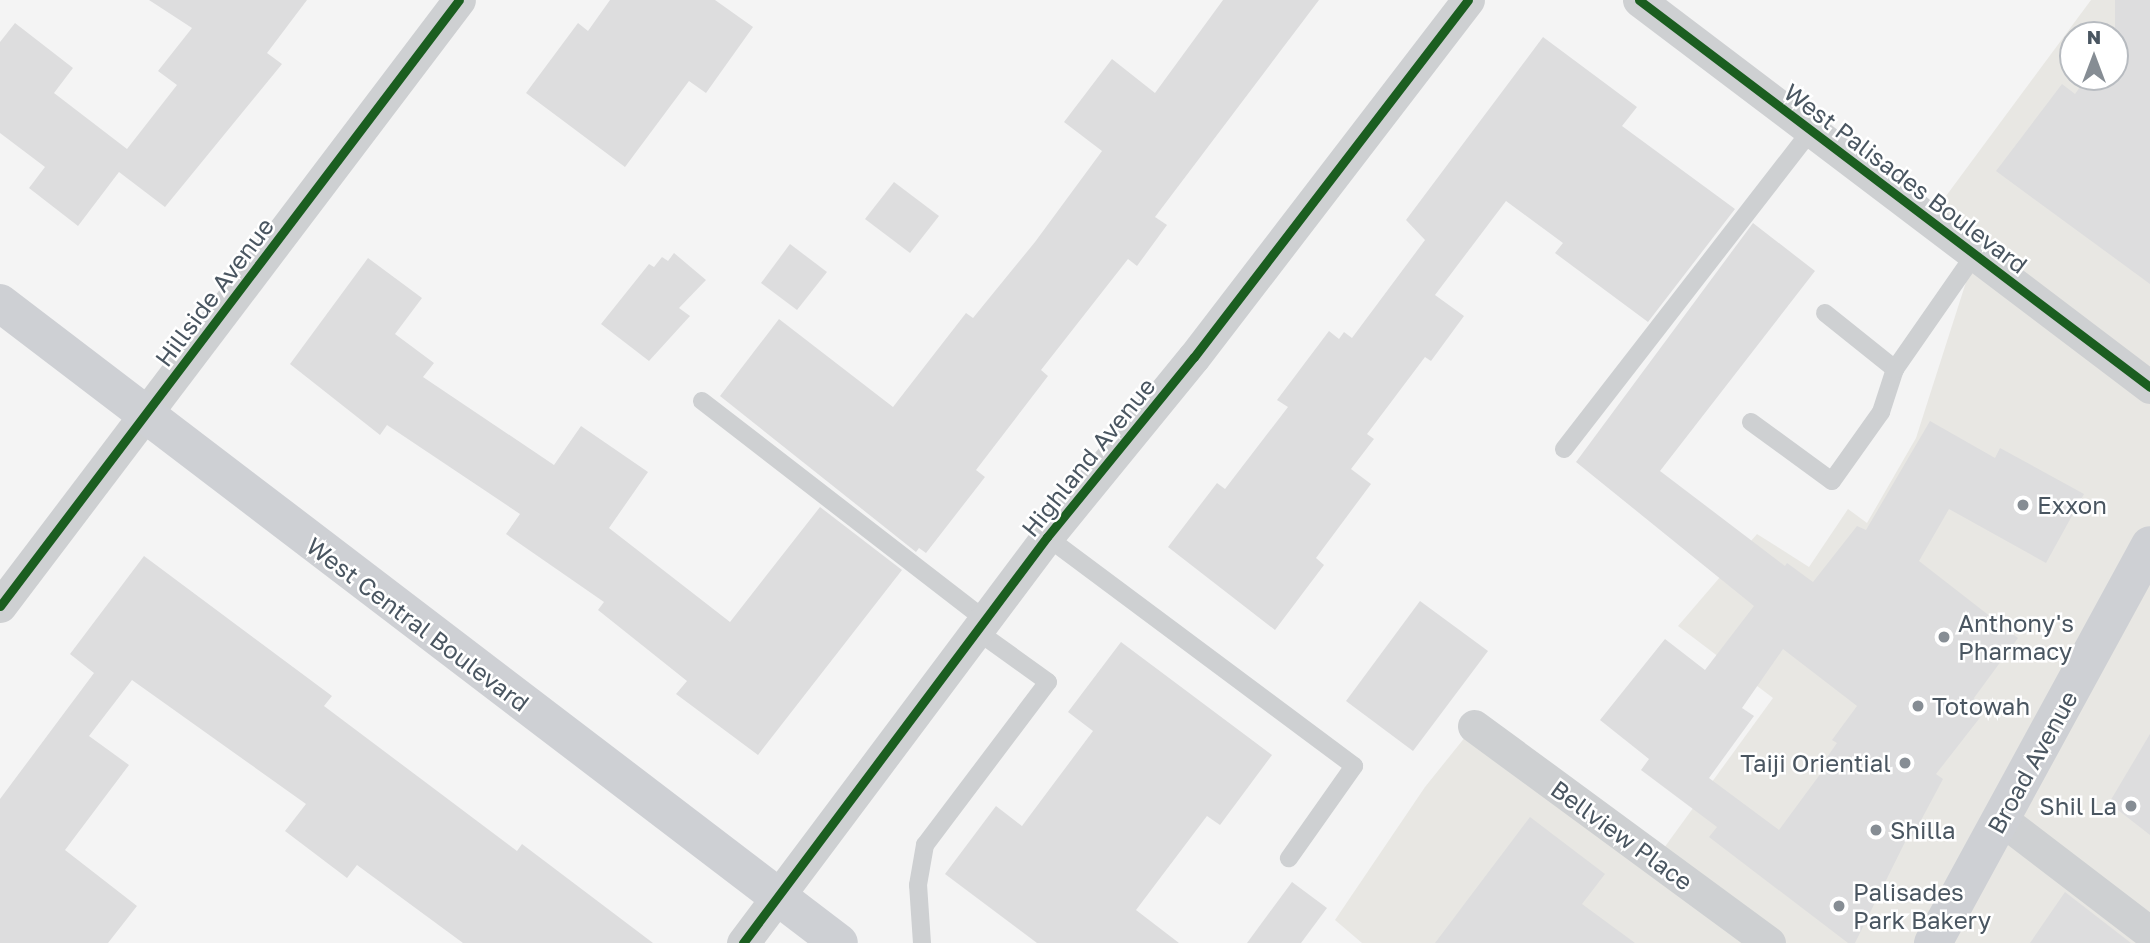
<!DOCTYPE html>
<html>
<head>
<meta charset="utf-8">
<style>
  body { margin:0 }
  #map { position:relative; width:2150px; height:943px; overflow:hidden; background:#f4f4f4; font-family:"Golos Text",sans-serif }
  div>[style] { position:absolute }
  [style*='--x'] { left:calc(var(--x)*1px); top:calc(var(--y)*1px); width:calc(var(--w)*1px); rotate:calc(var(--a)*1deg) }
  .commercial>* { inset:0; background:#e8e7e3 }
  .building>* { inset:0; background:#ddddde }
  .service>* { height:18px; margin:-9px; padding:0 9px; transform-origin:9px; border-radius:9px; background:#ced0d2 }
  .minor>* { height:33px; margin:-16.5px; padding:0 16.5px; transform-origin:16.5px; border-radius:16.5px; background:#ced0d2 }
  .secondary>* { height:38px; margin:-19px; padding:0 19px; transform-origin:19px; border-radius:19px; background:#ced0d4 }
  .cycleway>* { height:9px; margin:-4.5px; padding:0 4.5px; transform-origin:4.5px; border-radius:4.5px; background:#1b5e20 }
  .dots>* { width:19px; height:19px; translate:-50% -50%; box-sizing:border-box; border:4px solid #fff; border-radius:50% }
  span { translate:-50% -50%; white-space:nowrap; text-align:center; line-height:1.15; -webkit-text-stroke:5px #fff; paint-order:stroke }
  .street-label { font-size:24px; color:#4a5661 }
  .poi-label { font-size:24px; color:#4a5661 }
  .left { translate:0 -50%; text-align:left }
  .right { translate:-100% -50%; text-align:right }
  .north { position:absolute; left:2059px; top:21px; width:70px; height:70px; box-sizing:border-box; background:#fff; border:2px solid #b7bbc0; border-radius:50%; rotate:0deg; font-size:19px; font-weight:700; line-height:28px; text-align:center; color:#4a5661 }
  .north::after { content:''; display:block; margin:auto; width:24px; height:32px; background:#868d94; clip-path:polygon(50% 0,100% 100%,50% 72%,0 100%) }
</style>
</head>
<body>
<div id="map">
  <div class="commercial">
    <i style="clip-path:polygon(evenodd,2091px 0,2150px 0,2150px 943px,1362px 943px,1335px 920px,1425px 787px,1474px 726px,1656px 859px,1773px 698px,1678px 626px,1757px 534px,1809px 567px,1848px 509px,1867px 523px,1916px 438px,1975px 254px,1929px 219px,2091px 0,2073px 35px,2115px 35px,2115px 77px,2073px 77px,2073px 35px)"></i>
  </div>
  <div class="building">
    <i style="clip-path:polygon(149px 0,307px 0,267px 53px,282px 64px,165px 207px,119px 172px,78px 226px,29px 188px,45px 167px,0 133px,0 42px,15px 23px,73px 68px,54px 93px,127px 149px,177px 85px,158px 71px,192px 28px)"></i>
    <i style="clip-path:polygon(610px 0,715px 0,753px 27px,706px 93px,689px 81px,625px 167px,526px 93px,578px 23px,588px 31px)"></i>
    <i style="clip-path:polygon(1223px 0,1319px 0,1155px 217px,1167px 225px,1137px 266px,1128px 259px,1041px 370px,1048px 376px,976px 470px,985px 477px,926px 553px,919px 548px,916px 552px,720px 396px,779px 319px,893px 407px,966px 313px,973px 318px,1035px 242px,1102px 151px,1064px 122px,1112px 59px,1155px 93px)"></i>
    <i style="clip-path:polygon(2115px 0,2150px 0,2150px 284px,1996px 171px,2062px 84px,2075px 94px,2087px 77px,2115px 77px)"></i>
    <i style="clip-path:polygon(1543px 37px,1637px 107px,1622px 126px,1735px 209px,1648px 322px,1555px 253px,1563px 243px,1506px 201px,1435px 295px,1464px 316px,1431px 361px,1425px 357px,1367px 434px,1374px 439px,1351px 469px,1371px 484px,1316px 558px,1324px 565px,1275px 630px,1168px 547px,1217px 483px,1225px 489px,1288px 407px,1277px 400px,1329px 331px,1339px 339px,1344px 332px,1352px 338px,1425px 240px,1406px 220px)"></i>
    <i style="clip-path:polygon(894px 182px,939px 216px,910px 253px,865px 219px)"></i>
    <i style="clip-path:polygon(evenodd,1753px 223px,1815px 271px,1660px 471px,1785px 566px,1787px 563px,1813px 582px,1857px 526px,1866px 530px,1930px 421px,1995px 458px,2000px 448px,2084px 494px,2046px 563px,1949px 509px,1919px 561px,2018px 638px,1974px 698px,1982px 715px,1936px 774px,1943px 779px,1910px 841px,1907px 838px,1855px 943px,1848px 943px,1709px 837px,1717px 827px,1641px 770px,1649px 759px,1600px 720px,1665px 639px,1705px 670px,1754px 606px,1576px 462px,1753px 223px,1783px 649px,1857px 706px,1832px 740px,1837px 743px,1818px 770px,1821px 773px,1779px 830px,1709px 778px,1754px 716px,1742px 708px,1783px 649px)"></i>
    <i style="clip-path:polygon(790px 244px,827px 272px,797px 310px,761px 283px)"></i>
    <i style="clip-path:polygon(674px 253px,706px 280px,679px 308px,690px 316px,649px 361px,601px 324px,649px 264px,654px 267px,662px 257px,668px 261px)"></i>
    <i style="clip-path:polygon(368px 258px,422px 298px,395px 334px,434px 363px,423px 377px,554px 465px,581px 426px,648px 472px,609px 528px,730px 622px,820px 507px,902px 570px,758px 755px,676px 694px,687px 681px,598px 610px,604px 602px,506px 534px,520px 514px,387px 425px,380px 435px,290px 364px)"></i>
    <i style="clip-path:polygon(144px 556px,332px 696px,324px 706px,517px 851px,522px 844px,653px 943px,463px 943px,357px 865px,347px 878px,285px 831px,306px 804px,132px 680px,89px 736px,129px 765px,65px 850px,137px 906px,108px 943px,0 943px,0 799px,94px 673px,70px 654px)"></i>
    <i style="clip-path:polygon(1420px 601px,1488px 651px,1413px 751px,1346px 701px)"></i>
    <i style="clip-path:polygon(1121px 642px,1272px 755px,1220px 825px,1207px 816px,1136px 910px,1179px 943px,1037px 943px,945px 874px,996px 806px,1022px 826px,1093px 731px,1068px 712px)"></i>
    <i style="clip-path:polygon(2150px 734px,2150px 835px,2109px 803px)"></i>
    <i style="clip-path:polygon(1530px 817px,1605px 874px,1582px 904px,1635px 943px,1435px 943px)"></i>
    <i style="clip-path:polygon(1292px 882px,1327px 908px,1301px 943px,1247px 943px)"></i>
    <i style="clip-path:polygon(2065px 892px,2131px 943px,2030px 943px)"></i>
  </div>
  <div class="service">
    <i style="--x:1825;--y:313;--w:90;--a:38.7"></i>
    <i style="--x:702;--y:401;--w:358;--a:37.7"></i>
    <i style="--x:1751;--y:422;--w:100;--a:36.1"></i>
    <i style="--x:1832;--y:481;--w:85;--a:-54.6"></i>
    <i style="--x:1881;--y:412;--w:45;--a:-72"></i>
    <i style="--x:1895;--y:369;--w:140;--a:-55.2"></i>
    <i style="--x:1564;--y:449;--w:403;--a:-52.2"></i>
    <i style="--x:1047;--y:537;--w:383;--a:36.7"></i>
    <i style="--x:1354;--y:766;--w:113;--a:125.2"></i>
    <i style="--x:922;--y:943;--w:58;--a:-93.9"></i>
    <i style="--x:918;--y:885;--w:41;--a:-80.1"></i>
    <i style="--x:925;--y:845;--w:204;--a:-53"></i>
    <i style="--x:1048;--y:682;--w:87;--a:-144.3"></i>
  </div>
  <div class="minor">
    <i style="--x:1639;--y:0;--w:641;--a:37.14"></i>
    <i style="--x:0;--y:606;--w:760;--a:-52.86"></i>
    <i style="--x:1474;--y:726;--w:366;--a:36.3"></i>
    <i style="--x:2001;--y:819;--w:188;--a:37.4"></i>
    <i style="--x:743;--y:943;--w:507;--a:-53.18"></i>
    <i style="--x:1047;--y:537;--w:232;--a:-50.8"></i>
    <i style="--x:1194;--y:357;--w:450;--a:-52.5"></i>
  </div>
  <div class="secondary">
    <i style="--x:0;--y:303;--w:1055;--a:37.34"></i>
    <i style="--x:1933;--y:943;--w:453;--a:-61.4"></i>
  </div>
  <div class="cycleway">
    <i style="--x:1639;--y:0;--w:641;--a:37.14"></i>
    <i style="--x:0;--y:606;--w:760;--a:-52.86"></i>
    <i style="--x:743;--y:943;--w:507;--a:-53.18"></i>
    <i style="--x:1047;--y:537;--w:232;--a:-50.8"></i>
    <i style="--x:1194;--y:357;--w:450;--a:-52.5"></i>
  </div>
  <div class="dots">
    <i style="left:2023px;top:505px;background:#868d94"></i>
    <i style="left:1944px;top:637px;background:#868d94"></i>
    <i style="left:1918px;top:706px;background:#868d94"></i>
    <i style="left:1905px;top:763px;background:#868d94"></i>
    <i style="left:2131px;top:806px;background:#868d94"></i>
    <i style="left:1876px;top:830px;background:#868d94"></i>
    <i style="left:1839px;top:906px;background:#868d94"></i>
  </div>
  <div class="street-label">
    <span style="left:1906px;top:178px;rotate:37deg">West Palisades Boulevard</span>
    <span style="left:214px;top:292px;rotate:-53deg">Hillside Avenue</span>
    <span style="left:1088px;top:457px;rotate:-51deg">Highland Avenue</span>
    <span style="left:418px;top:624px;rotate:37deg">West Central Boulevard</span>
    <span style="left:2032px;top:762px;rotate:-61deg">Broad Avenue</span>
    <span style="left:1622px;top:835px;rotate:36deg">Bellview Place</span>
  </div>
  <div class="poi-label">
    <span class="left" style="left:2037px;top:505px">Exxon</span>
    <span class="left" style="left:1958px;top:637px">Anthony's<br>Pharmacy</span>
    <span class="left" style="left:1932px;top:706px">Totowah</span>
    <span class="right" style="left:1891px;top:763px">Taiji Oriential</span>
    <span class="right" style="left:2117px;top:806px">Shil La</span>
    <span class="left" style="left:1890px;top:830px">Shilla</span>
    <span class="left" style="left:1853px;top:906px">Palisades<br>Park Bakery</span>
  </div>
  <div class="north">N</div>
</div>
</body>
</html>
